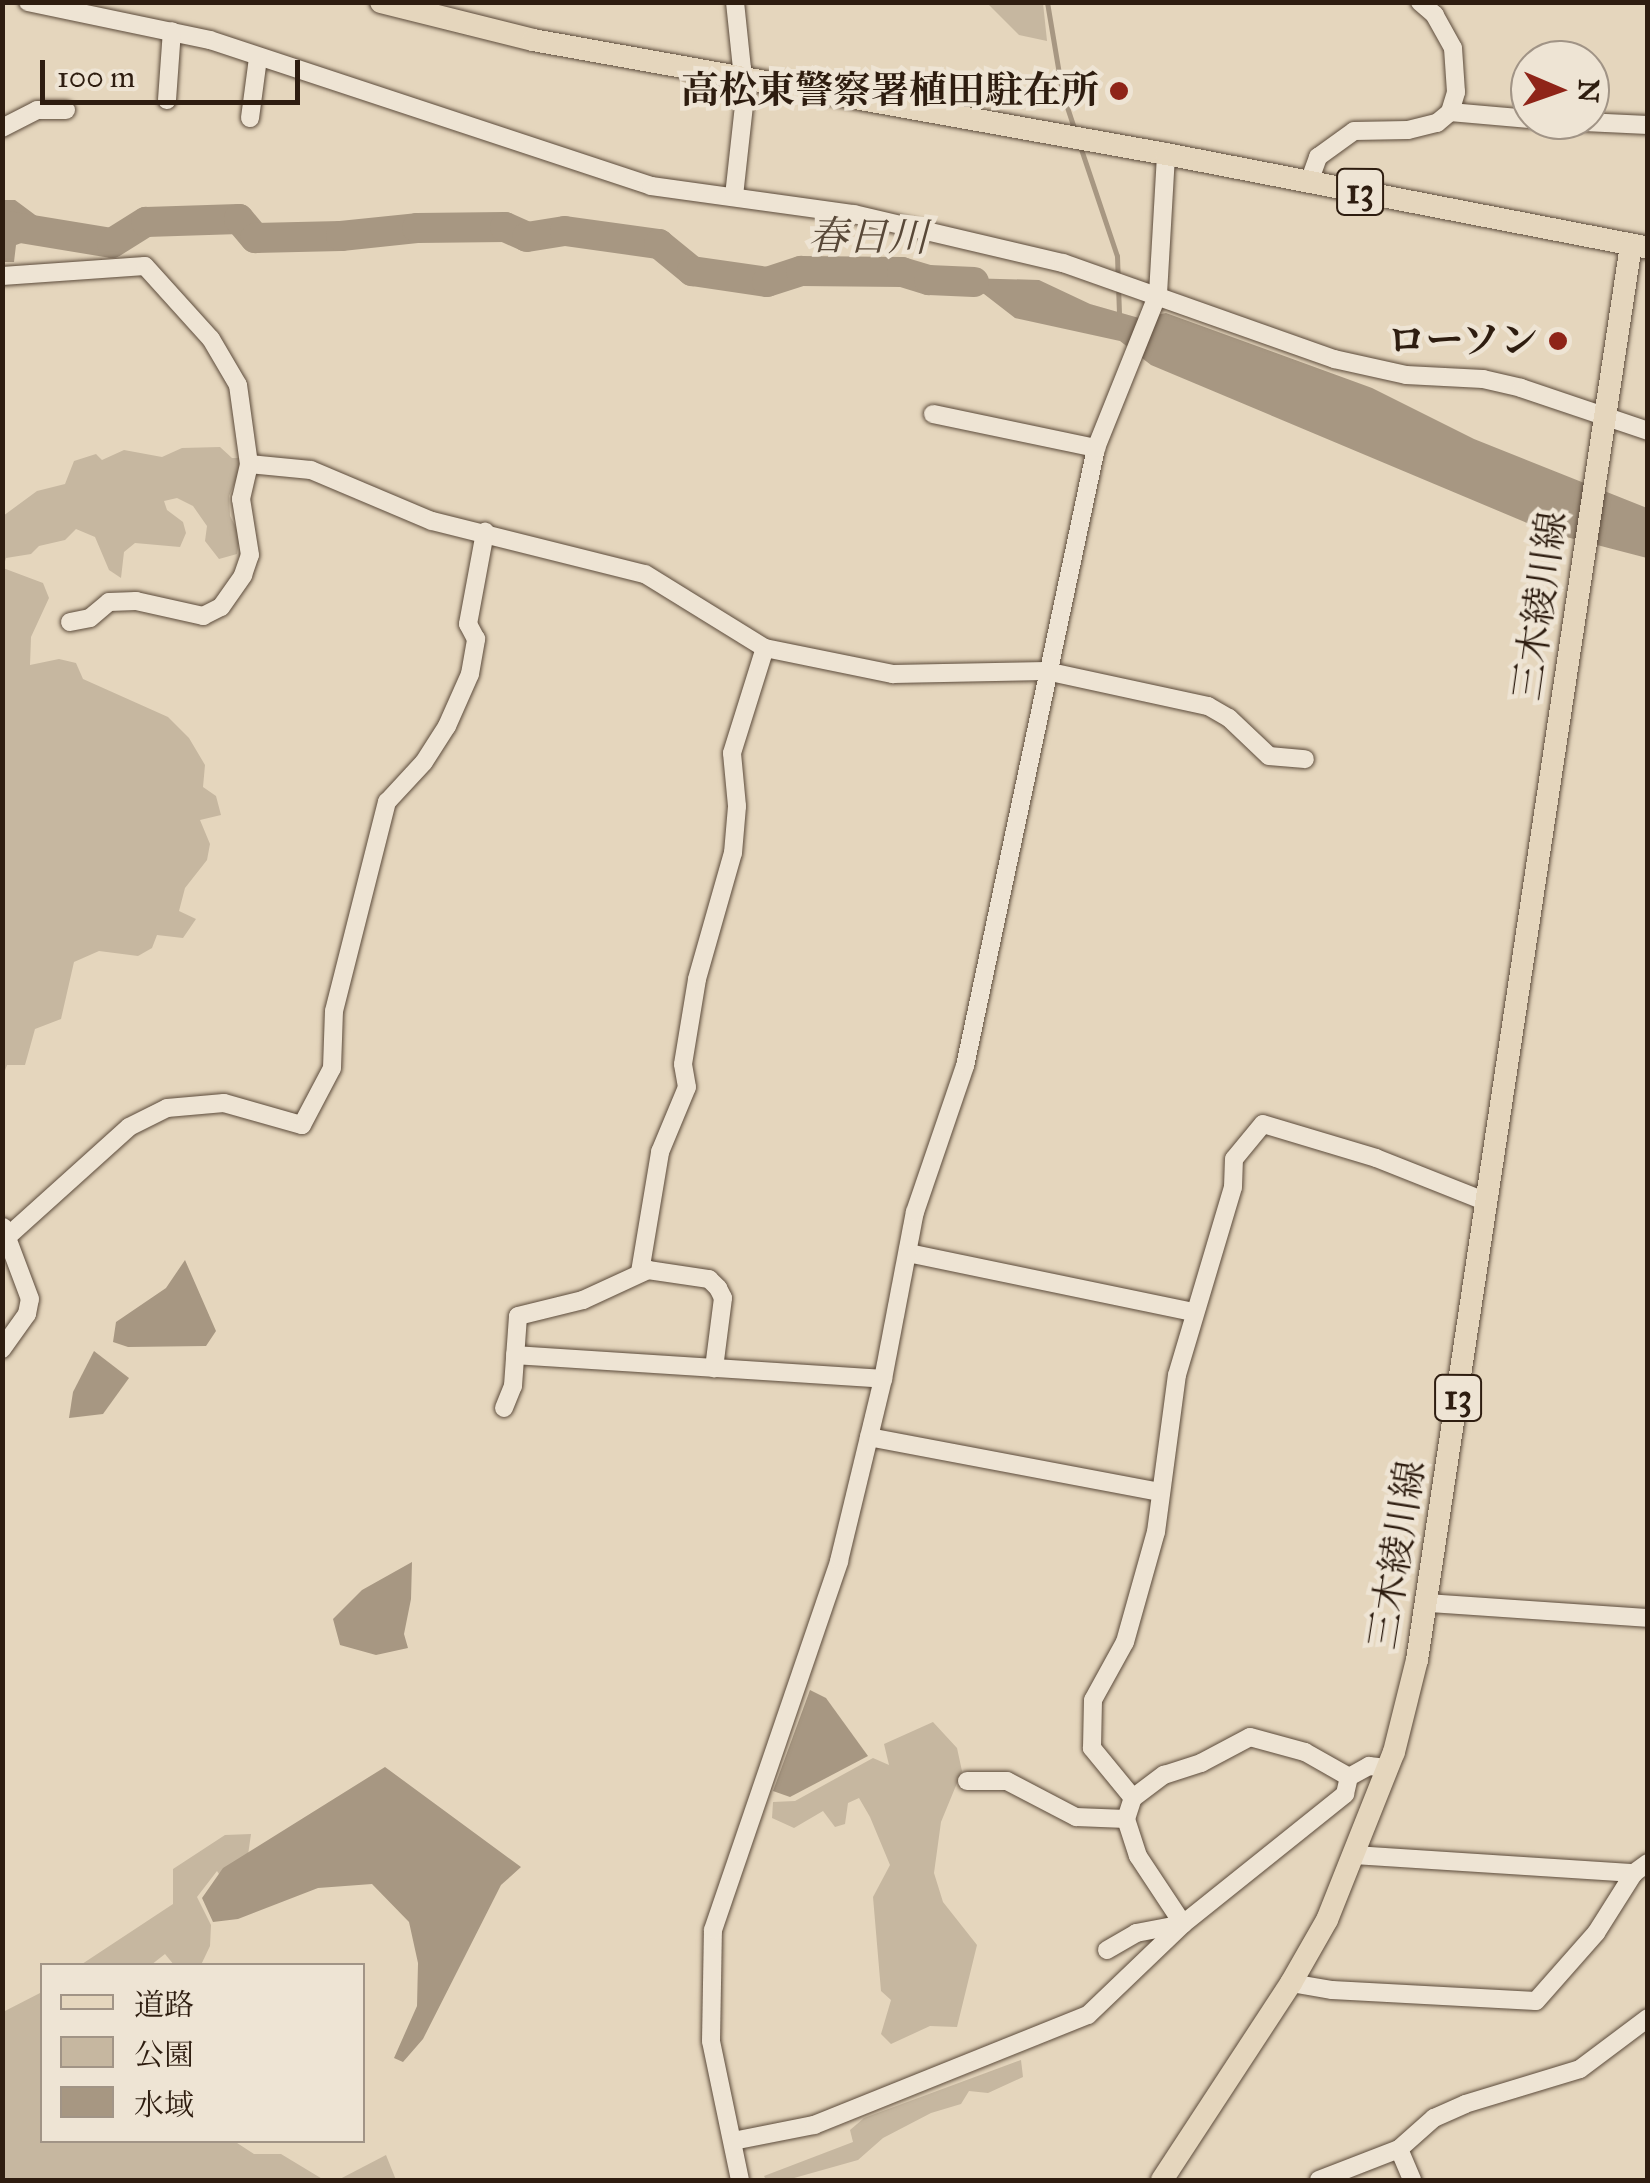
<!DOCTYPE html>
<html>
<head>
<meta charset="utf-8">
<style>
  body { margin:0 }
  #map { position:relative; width:1650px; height:2183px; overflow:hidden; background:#e5d6bd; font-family:"IM FELL Great Primer","Noto Serif JP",serif }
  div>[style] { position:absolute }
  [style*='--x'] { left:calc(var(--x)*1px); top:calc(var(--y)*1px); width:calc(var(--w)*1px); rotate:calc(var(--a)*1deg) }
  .green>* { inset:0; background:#c6b7a0 }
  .water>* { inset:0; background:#a79782 }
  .stream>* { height:5px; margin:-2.5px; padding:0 2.5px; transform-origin:2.5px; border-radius:2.5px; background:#a79782 }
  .river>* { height:30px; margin:-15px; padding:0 15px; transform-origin:15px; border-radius:15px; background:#a79782 }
  .roads { filter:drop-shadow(0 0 2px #5c4b3b) drop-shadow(0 0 2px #5c4b3b) }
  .minor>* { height:18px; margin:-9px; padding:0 9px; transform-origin:9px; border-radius:9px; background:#eee4d4 }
  .major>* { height:22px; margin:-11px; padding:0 11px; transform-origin:11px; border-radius:11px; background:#e5d6bd }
  .dots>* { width:28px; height:28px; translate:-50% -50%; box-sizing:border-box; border:5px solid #eee4d4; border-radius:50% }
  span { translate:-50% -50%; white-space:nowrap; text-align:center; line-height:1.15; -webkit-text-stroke:9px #eee4d4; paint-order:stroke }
  .shield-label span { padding:2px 8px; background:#eee4d4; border:2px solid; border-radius:8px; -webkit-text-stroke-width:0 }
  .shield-label { font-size:35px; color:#2e1d10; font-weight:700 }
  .poi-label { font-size:38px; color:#2e1d10; font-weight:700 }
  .right { translate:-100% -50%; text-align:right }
  .street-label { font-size:38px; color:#2e1d10 }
  .water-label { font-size:40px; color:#584838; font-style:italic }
  .frame { position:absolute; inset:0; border:5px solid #2e1d10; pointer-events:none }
  .legend { position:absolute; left:40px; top:1963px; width:325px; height:180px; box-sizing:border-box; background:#eee4d4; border:2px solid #a19486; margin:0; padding:12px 18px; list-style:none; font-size:30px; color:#2e1d10 }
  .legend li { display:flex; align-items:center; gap:20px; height:50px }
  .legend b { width:50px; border:2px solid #a19486 }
  .north { position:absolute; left:1510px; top:40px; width:100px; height:100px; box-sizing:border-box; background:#eee4d4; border:2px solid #a19486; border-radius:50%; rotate:92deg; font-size:28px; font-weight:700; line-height:40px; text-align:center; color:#2e1d10 }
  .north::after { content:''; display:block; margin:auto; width:35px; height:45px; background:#8f2418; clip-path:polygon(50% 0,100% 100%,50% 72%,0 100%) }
  .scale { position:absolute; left:40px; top:60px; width:260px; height:45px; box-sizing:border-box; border:5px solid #2e1d10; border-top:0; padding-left:12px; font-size:30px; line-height:35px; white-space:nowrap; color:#2e1d10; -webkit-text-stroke:8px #eee4d4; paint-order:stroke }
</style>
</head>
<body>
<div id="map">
  <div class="green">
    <i style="clip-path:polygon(987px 3px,1043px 3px,1047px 41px,1019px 35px)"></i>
    <i style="clip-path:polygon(220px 447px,232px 458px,240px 458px,239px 473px,229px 496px,230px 516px,240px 535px,237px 554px,219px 559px,205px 541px,207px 526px,193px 506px,177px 498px,164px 501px,167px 510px,183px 522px,186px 533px,180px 547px,135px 543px,124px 552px,121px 578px,109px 570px,95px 537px,76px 529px,65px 540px,39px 546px,31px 554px,6px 558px,3px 568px,43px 583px,49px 598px,31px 637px,30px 665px,59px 659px,76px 663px,83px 679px,168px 717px,189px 738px,205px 765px,203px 787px,216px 796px,221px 815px,200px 820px,210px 844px,207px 860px,185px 888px,179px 911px,196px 919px,183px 938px,157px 935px,152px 948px,138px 956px,99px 951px,74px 962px,61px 1019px,35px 1029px,25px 1065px,7px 1065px,3px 1076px,3px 516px,37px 491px,65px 484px,74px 461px,96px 454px,102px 460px,124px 450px,162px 457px,182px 448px)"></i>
    <i style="clip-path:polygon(933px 1722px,957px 1748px,962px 1771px,941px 1822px,934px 1873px,943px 1902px,977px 1945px,957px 2027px,930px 2026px,891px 2044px,881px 2034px,891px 2000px,881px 1991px,873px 1897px,890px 1865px,870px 1817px,859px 1798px,848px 1803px,845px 1824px,835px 1827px,823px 1811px,794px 1828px,772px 1818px,773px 1802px,795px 1801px,873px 1758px,889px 1765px,884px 1744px)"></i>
    <i style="clip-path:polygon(251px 1834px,247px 1862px,226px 1885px,217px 1871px,197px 1897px,211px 1925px,210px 1946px,201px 1965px,174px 1965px,165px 1954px,151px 1965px,79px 1966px,173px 1904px,173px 1869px,225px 1835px)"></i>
    <i style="clip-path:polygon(42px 1992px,42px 2140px,234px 2141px,254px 2154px,281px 2154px,324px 2180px,3px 2180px,3px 2012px)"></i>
    <i style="clip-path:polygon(1021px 2060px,1023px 2077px,988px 2093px,969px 2091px,961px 2104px,931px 2113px,883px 2138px,858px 2160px,787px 2180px,766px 2180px,764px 2176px,853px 2142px,850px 2130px,864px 2118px)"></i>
    <i style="clip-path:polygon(386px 2155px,396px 2180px,338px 2180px)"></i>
  </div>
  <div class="water">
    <i style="clip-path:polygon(2px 200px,15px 200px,50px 226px,96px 234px,109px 246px,32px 239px,16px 245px,14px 262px,3px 262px)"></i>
    <i style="clip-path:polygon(929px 277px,1039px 280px,1090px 304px,1139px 318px,1166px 313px,1372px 388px,1474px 439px,1647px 508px,1647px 558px,1551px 533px,1151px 365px,1120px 341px,1015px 318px,984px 294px)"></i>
    <i style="clip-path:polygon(185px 1260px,216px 1331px,206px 1346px,128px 1347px,113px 1342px,116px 1322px,166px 1288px)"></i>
    <i style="clip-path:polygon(94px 1351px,129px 1378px,103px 1414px,69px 1418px,73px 1392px)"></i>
    <i style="clip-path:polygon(412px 1562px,411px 1599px,404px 1634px,408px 1648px,376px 1655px,340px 1645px,333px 1619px,362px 1590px)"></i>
    <i style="clip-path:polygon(810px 1690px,826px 1698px,868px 1756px,790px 1797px,773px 1791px)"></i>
    <i style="clip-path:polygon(385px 1767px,521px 1867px,501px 1885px,423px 2039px,403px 2062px,394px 2058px,417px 2006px,418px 1963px,409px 1922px,372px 1884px,318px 1888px,238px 1919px,213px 1922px,202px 1898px,223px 1868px)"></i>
  </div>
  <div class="stream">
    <i style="--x:1047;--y:2;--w:91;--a:80.5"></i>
    <i style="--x:1062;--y:92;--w:41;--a:71.6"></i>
    <i style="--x:1080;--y:146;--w:116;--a:71.4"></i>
    <i style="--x:1117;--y:256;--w:58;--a:88"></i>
  </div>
  <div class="river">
    <i style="--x:2;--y:225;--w:111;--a:9.3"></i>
    <i style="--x:112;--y:243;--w:40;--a:-32"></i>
    <i style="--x:146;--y:222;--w:93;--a:-1.8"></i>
    <i style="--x:239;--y:219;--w:25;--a:50"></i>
    <i style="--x:255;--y:238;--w:86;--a:-1.3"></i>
    <i style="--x:341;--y:236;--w:76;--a:-6"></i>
    <i style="--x:417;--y:228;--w:88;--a:-0.7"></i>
    <i style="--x:505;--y:227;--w:24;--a:24"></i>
    <i style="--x:527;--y:237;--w:38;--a:-9"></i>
    <i style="--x:565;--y:231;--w:95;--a:7.9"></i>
    <i style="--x:659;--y:244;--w:43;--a:39.3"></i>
    <i style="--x:692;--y:271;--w:76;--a:8.3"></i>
    <i style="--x:767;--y:282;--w:36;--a:-18"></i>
    <i style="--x:801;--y:271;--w:101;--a:0.6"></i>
    <i style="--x:902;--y:272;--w:28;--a:17"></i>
    <i style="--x:929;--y:280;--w:45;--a:2.5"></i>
  </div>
  <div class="roads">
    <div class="minor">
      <i style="--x:28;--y:2;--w:186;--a:11.8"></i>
      <i style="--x:210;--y:40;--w:465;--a:18.3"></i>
      <i style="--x:651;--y:186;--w:205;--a:7.9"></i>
      <i style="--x:854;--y:214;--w:215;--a:13.2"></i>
      <i style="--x:1063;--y:263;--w:288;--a:19.5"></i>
      <i style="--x:1334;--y:359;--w:74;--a:12.5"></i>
      <i style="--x:1406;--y:375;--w:77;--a:3"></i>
      <i style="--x:1483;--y:379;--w:39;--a:13"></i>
      <i style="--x:1521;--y:388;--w:134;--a:18.7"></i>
      <i style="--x:735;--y:2;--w:76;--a:84"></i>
      <i style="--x:167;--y:100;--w:69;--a:-85.9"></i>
      <i style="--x:1450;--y:112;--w:80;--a:5"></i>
      <i style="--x:250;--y:118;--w:61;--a:-82.4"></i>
      <i style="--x:1542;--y:120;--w:106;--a:2.7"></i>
      <i style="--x:2;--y:128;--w:39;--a:-27"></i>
      <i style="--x:37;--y:110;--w:29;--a:0"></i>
      <i style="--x:1309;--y:182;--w:27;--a:-70"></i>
      <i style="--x:1318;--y:157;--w:44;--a:-35.8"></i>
      <i style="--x:1354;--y:131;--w:54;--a:-1.1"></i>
      <i style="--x:1408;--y:130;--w:30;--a:-14"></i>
      <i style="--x:1437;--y:123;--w:17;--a:-40"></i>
      <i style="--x:1450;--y:112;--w:21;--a:-73"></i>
      <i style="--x:1456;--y:92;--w:44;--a:-93.9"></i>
      <i style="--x:1453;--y:48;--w:38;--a:-119"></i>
      <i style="--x:1435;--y:15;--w:20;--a:-139"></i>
      <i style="--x:734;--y:196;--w:118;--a:-83.7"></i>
      <i style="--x:2;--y:276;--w:143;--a:-4"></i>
      <i style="--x:145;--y:266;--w:98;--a:47.9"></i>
      <i style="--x:211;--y:339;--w:53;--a:59.6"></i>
      <i style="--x:238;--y:385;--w:80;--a:82.1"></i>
      <i style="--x:249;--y:464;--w:62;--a:5.5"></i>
      <i style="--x:311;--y:470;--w:131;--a:22.9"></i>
      <i style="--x:432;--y:521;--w:219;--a:14"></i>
      <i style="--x:645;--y:574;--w:141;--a:31.7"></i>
      <i style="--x:765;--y:648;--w:131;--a:11.5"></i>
      <i style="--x:893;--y:674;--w:153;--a:-1.1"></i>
      <i style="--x:1046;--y:671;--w:166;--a:12.2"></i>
      <i style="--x:1208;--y:706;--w:24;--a:30"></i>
      <i style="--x:1229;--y:718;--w:55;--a:43.5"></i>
      <i style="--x:1269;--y:756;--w:36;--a:5"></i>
      <i style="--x:933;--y:414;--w:167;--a:11.8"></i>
      <i style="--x:70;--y:622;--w:20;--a:-11"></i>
      <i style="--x:90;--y:618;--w:25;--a:-40"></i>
      <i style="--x:109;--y:602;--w:27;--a:-2"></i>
      <i style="--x:136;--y:601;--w:69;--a:12.6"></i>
      <i style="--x:203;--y:616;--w:20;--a:-27"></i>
      <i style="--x:221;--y:607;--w:39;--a:-55"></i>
      <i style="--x:243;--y:575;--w:21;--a:-71"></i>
      <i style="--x:250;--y:555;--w:57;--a:-99.1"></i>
      <i style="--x:241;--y:499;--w:36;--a:-77"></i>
      <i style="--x:7;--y:1237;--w:164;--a:-42"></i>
      <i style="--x:129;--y:1127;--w:42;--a:-26.6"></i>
      <i style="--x:167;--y:1108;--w:57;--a:-5"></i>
      <i style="--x:224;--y:1103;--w:81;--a:15.8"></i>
      <i style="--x:302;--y:1125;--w:64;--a:-62.2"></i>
      <i style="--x:332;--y:1068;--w:57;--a:-88"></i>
      <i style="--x:334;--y:1011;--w:216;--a:-75.8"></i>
      <i style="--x:387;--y:802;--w:54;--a:-47.2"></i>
      <i style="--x:424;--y:762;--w:43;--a:-57.4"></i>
      <i style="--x:447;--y:726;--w:57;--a:-66.1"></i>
      <i style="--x:470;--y:674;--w:36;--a:-80"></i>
      <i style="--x:476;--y:639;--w:17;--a:-118"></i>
      <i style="--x:468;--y:624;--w:94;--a:-79.5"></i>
      <i style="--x:908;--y:1253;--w:290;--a:11.7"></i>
      <i style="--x:640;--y:1272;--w:122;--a:-80.5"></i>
      <i style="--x:660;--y:1152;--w:70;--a:-67.4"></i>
      <i style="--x:687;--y:1087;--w:23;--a:-100"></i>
      <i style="--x:683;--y:1064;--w:86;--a:-80.6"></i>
      <i style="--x:697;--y:979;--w:131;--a:-74.1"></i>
      <i style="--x:733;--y:853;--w:47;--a:-85.1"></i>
      <i style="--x:737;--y:806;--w:53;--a:-95.4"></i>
      <i style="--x:732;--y:753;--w:110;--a:-72.6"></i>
      <i style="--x:2;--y:1349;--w:43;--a:-54.5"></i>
      <i style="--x:27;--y:1314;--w:15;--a:-79"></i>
      <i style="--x:30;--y:1299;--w:77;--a:-110.6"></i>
      <i style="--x:515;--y:1355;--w:369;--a:3.7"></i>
      <i style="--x:504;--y:1408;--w:24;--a:-68"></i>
      <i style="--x:513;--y:1386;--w:70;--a:-85.9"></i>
      <i style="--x:518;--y:1316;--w:67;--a:-13.8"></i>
      <i style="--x:583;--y:1300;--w:72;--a:-24.8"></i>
      <i style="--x:648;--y:1270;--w:62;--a:8.4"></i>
      <i style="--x:709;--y:1279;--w:13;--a:45"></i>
      <i style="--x:718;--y:1288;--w:11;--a:63"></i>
      <i style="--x:723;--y:1298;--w:71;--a:97.3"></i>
      <i style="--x:869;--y:1437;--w:297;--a:10.7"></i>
      <i style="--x:1428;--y:1603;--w:221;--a:3.9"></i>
      <i style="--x:967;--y:1781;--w:40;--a:0"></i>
      <i style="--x:1007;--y:1781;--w:78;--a:27.6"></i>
      <i style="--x:1076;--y:1817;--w:50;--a:2.3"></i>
      <i style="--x:1133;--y:1798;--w:65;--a:-129.4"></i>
      <i style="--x:1092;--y:1748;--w:48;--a:-88.8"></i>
      <i style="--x:1093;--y:1700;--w:66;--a:-61.1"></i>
      <i style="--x:1125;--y:1642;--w:114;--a:-74.3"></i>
      <i style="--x:1156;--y:1532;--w:158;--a:-82.4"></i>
      <i style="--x:1177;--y:1375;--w:196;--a:-73.4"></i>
      <i style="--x:1233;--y:1187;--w:28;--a:-88"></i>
      <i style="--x:1234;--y:1159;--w:45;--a:-50.4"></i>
      <i style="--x:1263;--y:1124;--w:118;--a:16.7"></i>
      <i style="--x:1376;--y:1158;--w:119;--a:21.6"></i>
      <i style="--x:1354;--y:1855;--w:281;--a:3.7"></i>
      <i style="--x:1634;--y:1873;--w:17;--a:-36"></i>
      <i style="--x:1107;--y:1950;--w:34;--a:-30"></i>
      <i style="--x:1136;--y:1933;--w:48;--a:-10.8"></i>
      <i style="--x:1183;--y:1924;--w:208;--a:-38.7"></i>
      <i style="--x:1345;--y:1794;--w:17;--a:-77"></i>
      <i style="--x:1291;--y:1983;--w:42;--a:9.7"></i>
      <i style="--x:1332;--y:1990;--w:204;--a:3.1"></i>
      <i style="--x:1536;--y:2001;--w:91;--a:-48.6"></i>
      <i style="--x:1596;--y:1933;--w:71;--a:-57.7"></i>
      <i style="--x:733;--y:2141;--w:83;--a:-11.2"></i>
      <i style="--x:814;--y:2125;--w:295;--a:-21.9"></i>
      <i style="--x:1088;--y:2015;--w:132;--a:-43.8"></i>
      <i style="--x:1183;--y:1924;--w:82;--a:-123.5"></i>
      <i style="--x:1138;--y:1856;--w:39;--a:-108"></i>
      <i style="--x:1126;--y:1819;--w:22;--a:-72"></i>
      <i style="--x:1133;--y:1798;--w:39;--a:-37"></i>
      <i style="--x:1164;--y:1775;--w:39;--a:-18"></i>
      <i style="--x:1201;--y:1763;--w:55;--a:-28"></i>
      <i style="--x:1250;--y:1737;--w:57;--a:15.3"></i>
      <i style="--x:1305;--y:1752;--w:51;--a:29.6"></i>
      <i style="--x:1349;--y:1777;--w:23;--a:-29"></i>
      <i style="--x:1369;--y:1766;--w:18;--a:6"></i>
      <i style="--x:1399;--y:2149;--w:34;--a:67"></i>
      <i style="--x:740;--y:2180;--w:142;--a:-101.8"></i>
      <i style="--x:711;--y:2041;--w:111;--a:-89"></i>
      <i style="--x:713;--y:1930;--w:390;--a:-71.1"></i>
      <i style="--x:839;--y:1561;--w:187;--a:-76.4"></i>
      <i style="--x:883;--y:1379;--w:170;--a:-79.2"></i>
      <i style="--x:915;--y:1212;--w:154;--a:-71.1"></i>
      <i style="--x:965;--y:1066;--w:632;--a:-78.03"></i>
      <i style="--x:1096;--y:448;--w:166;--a:-68.1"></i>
      <i style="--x:1158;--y:294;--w:140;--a:-86.7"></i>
      <i style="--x:1319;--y:2180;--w:86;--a:-21.2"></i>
      <i style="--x:1399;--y:2149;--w:47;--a:-41.5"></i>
      <i style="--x:1434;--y:2118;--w:34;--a:-24"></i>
      <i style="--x:1465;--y:2104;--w:120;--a:-16.9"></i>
      <i style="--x:1580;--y:2069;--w:85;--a:-36.9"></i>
    </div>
    <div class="major">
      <i style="--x:381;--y:2;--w:157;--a:14"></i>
      <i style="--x:533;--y:40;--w:643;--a:10.21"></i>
      <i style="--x:1166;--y:154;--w:491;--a:11"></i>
      <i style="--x:1162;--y:2180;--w:235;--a:-56.8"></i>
      <i style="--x:1291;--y:1983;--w:73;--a:-60.3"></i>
      <i style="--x:1327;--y:1920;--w:181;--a:-68.3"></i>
      <i style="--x:1394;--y:1752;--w:95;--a:-76"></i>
      <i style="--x:1417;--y:1660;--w:1431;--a:-81.4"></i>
    </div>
  </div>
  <div class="dots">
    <i style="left:1119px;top:91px;background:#8f2418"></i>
    <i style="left:1558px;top:341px;background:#8f2418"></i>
  </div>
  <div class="shield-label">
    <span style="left:1360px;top:192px">13</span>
    <span style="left:1458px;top:1398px">13</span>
  </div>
  <div class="poi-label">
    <span class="right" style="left:1099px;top:91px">高松東警察署植田駐在所</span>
    <span class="right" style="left:1538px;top:341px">ローソン</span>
  </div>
  <div class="street-label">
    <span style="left:1540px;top:606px;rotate:-82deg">三木綾川線</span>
    <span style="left:1397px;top:1555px;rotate:-81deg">三木綾川線</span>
  </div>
  <div class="water-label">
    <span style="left:868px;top:237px;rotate:1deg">春日川</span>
  </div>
  <div class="frame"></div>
  <ul class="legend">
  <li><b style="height:12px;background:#e5d6bd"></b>道路</li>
  <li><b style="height:28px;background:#c6b7a0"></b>公園</li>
  <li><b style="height:28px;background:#a79782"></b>水域</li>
  </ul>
  <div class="north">N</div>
  <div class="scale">100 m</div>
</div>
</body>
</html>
